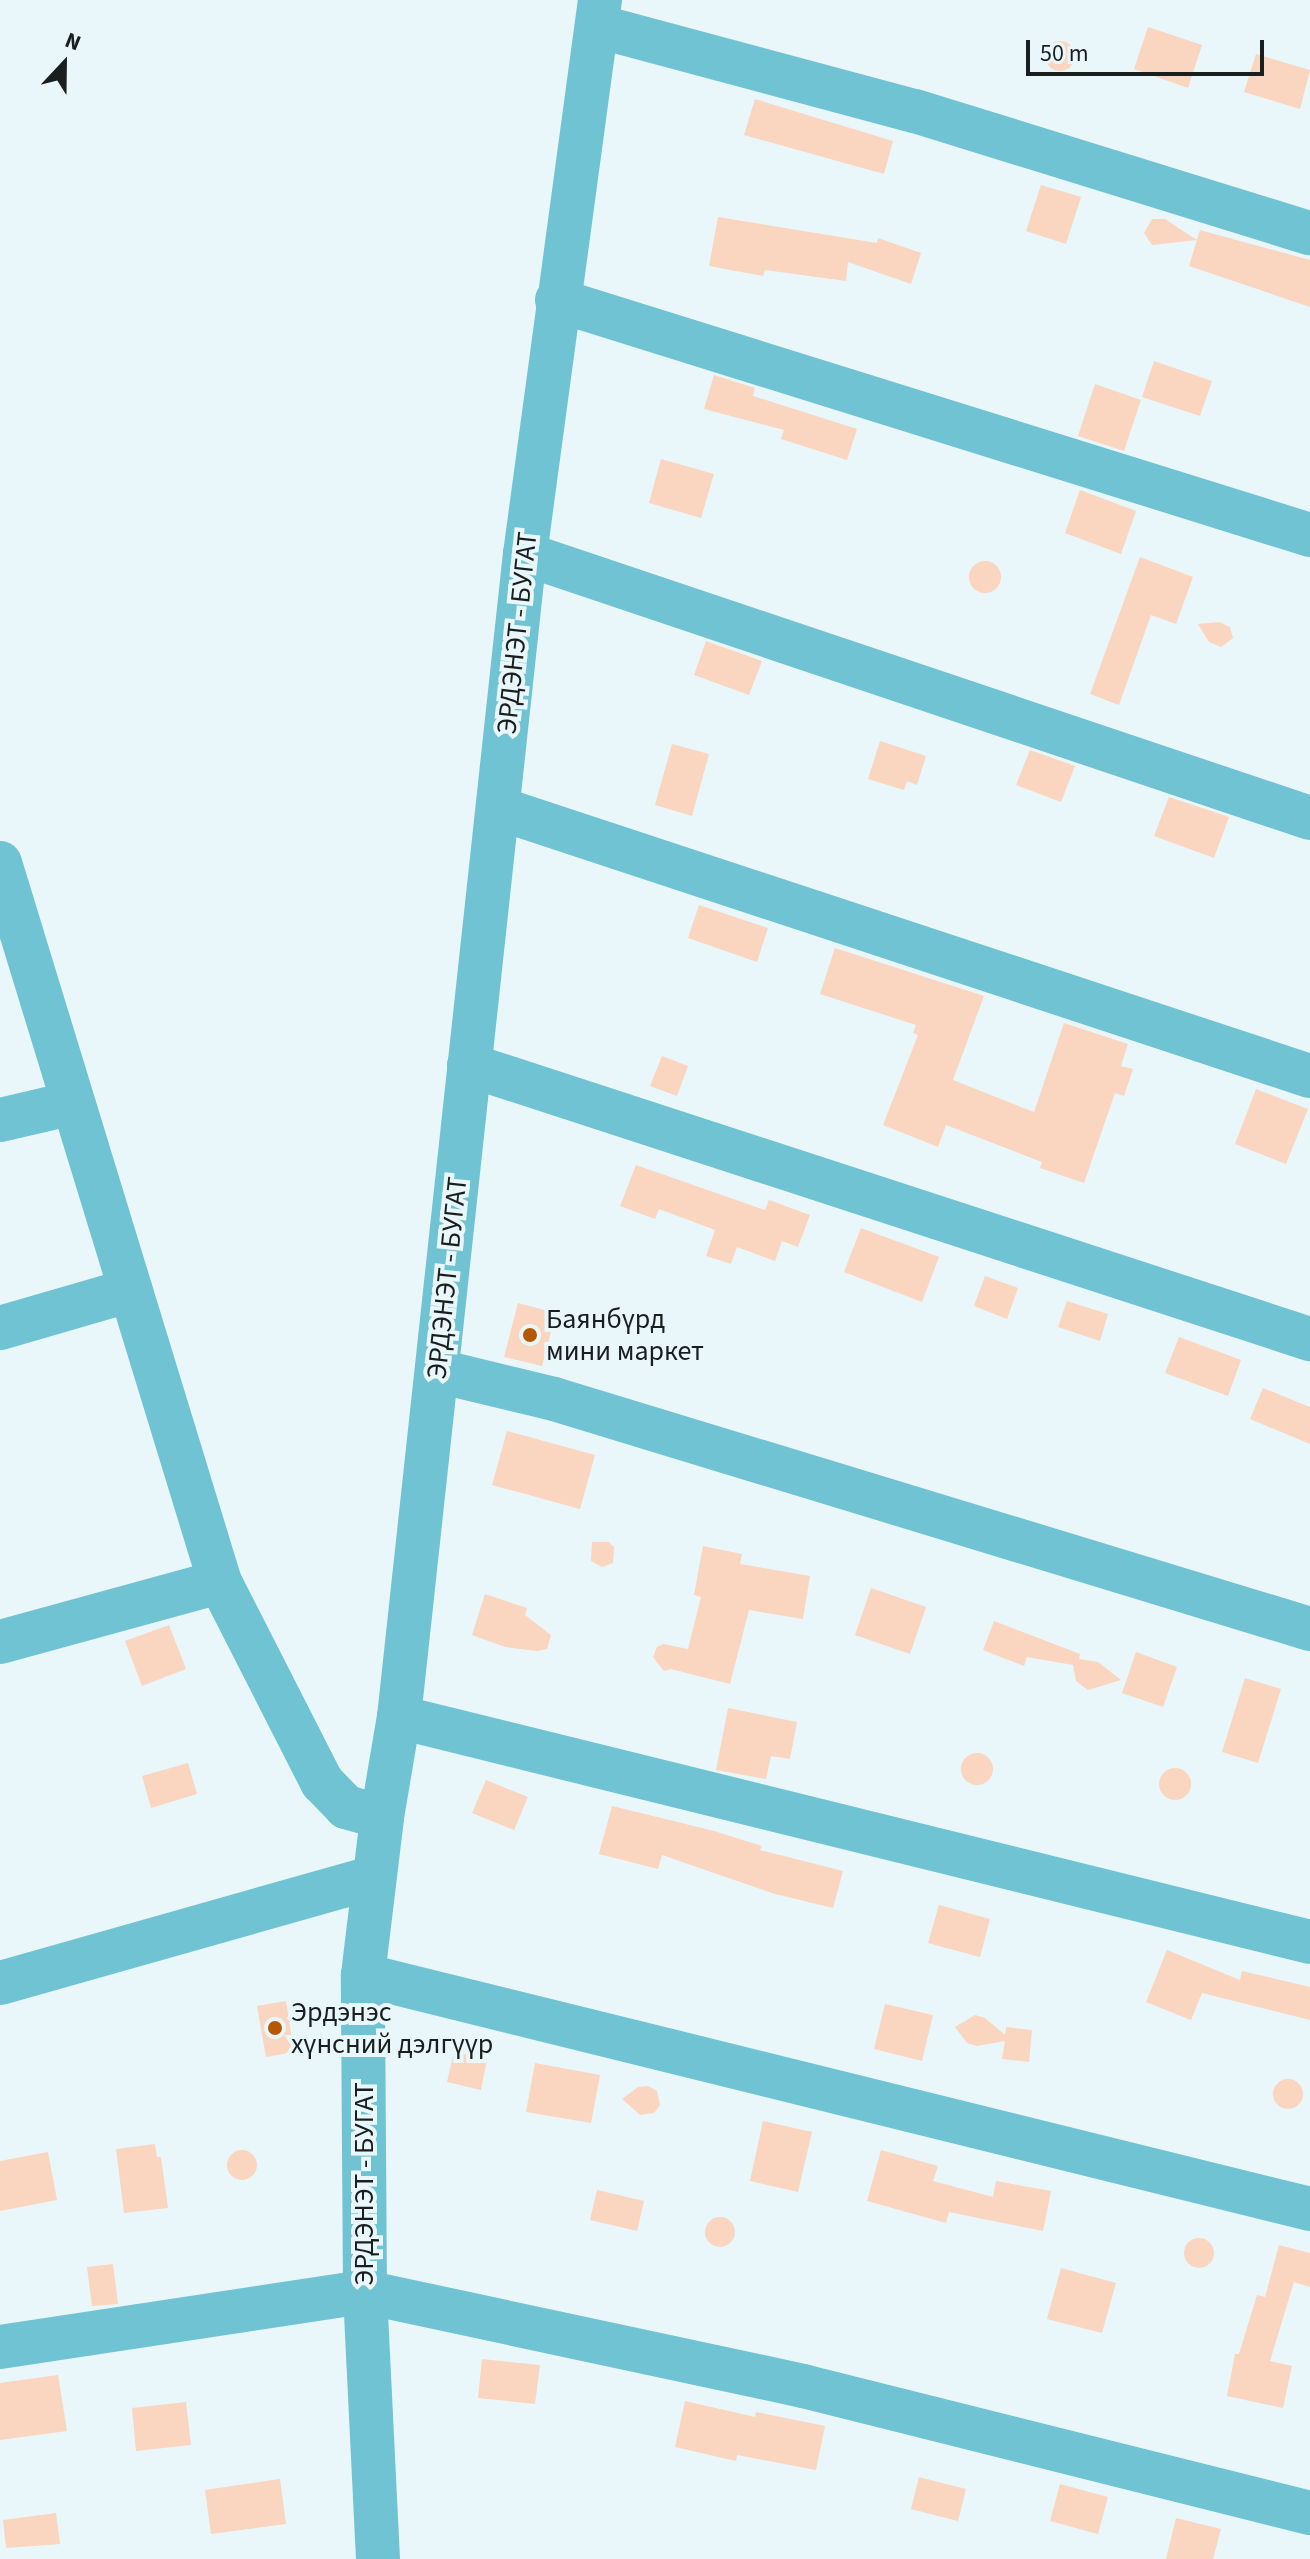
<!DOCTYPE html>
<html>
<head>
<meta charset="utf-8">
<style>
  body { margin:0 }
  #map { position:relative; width:1310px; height:2559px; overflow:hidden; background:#e9f7fa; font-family:"Source Sans 3",sans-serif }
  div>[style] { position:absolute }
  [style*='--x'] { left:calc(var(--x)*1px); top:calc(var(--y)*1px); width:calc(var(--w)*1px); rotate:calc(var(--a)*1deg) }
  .building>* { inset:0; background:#fad5c0 }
  .round { border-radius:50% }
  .minor>* { height:44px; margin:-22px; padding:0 22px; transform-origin:22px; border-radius:22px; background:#70c3d2 }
  .dots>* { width:22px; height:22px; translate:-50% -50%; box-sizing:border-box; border:4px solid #e9f7fa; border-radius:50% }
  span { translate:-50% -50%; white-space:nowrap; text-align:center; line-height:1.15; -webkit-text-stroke:8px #e9f7fa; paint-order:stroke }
  .street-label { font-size:28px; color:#191e1f }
  .poi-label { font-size:28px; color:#191e1f }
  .left { translate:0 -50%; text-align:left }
  .north { position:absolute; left:24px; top:24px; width:80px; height:80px; -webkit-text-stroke:6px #e9f7fa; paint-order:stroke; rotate:22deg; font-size:22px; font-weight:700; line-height:32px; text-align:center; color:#191e1f }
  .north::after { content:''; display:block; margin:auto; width:28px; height:36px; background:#191e1f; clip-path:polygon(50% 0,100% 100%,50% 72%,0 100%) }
  .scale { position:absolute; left:1026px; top:40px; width:238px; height:36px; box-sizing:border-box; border:4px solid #191e1f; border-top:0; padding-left:10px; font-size:24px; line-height:28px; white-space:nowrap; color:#191e1f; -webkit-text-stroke:6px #e9f7fa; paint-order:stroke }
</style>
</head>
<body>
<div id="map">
  <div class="building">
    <i style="clip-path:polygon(1148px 27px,1202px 45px,1188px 88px,1134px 69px)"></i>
    <i class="round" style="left:1045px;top:41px;width:30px;height:30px"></i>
    <i style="clip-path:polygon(1256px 54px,1310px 70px,1300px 109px,1244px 92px)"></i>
    <i style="clip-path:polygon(755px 99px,893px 141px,884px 174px,744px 135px)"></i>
    <i style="clip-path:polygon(1041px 185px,1081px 197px,1066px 244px,1026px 231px)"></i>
    <i style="clip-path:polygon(718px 217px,877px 243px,878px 238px,921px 253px,911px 284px,848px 262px,846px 281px,765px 270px,763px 276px,709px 266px)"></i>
    <i style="clip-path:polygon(1152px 219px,1165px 219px,1197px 240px,1152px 245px,1144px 233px)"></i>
    <i style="clip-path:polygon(1200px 230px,1310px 260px,1310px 307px,1189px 266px)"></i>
    <i style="clip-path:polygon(1154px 361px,1212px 381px,1200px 416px,1142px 397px)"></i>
    <i style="clip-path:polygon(714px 375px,755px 388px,753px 396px,857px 429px,847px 460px,781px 439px,784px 430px,704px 409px)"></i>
    <i style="clip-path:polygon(1095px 384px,1141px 400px,1124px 451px,1078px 436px)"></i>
    <i style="clip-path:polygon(661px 459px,714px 474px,701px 518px,649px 503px)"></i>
    <i style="clip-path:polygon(1080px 490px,1136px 511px,1121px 554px,1065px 533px)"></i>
    <i style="clip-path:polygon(1140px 557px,1193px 577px,1176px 624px,1151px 615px,1119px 705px,1090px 694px)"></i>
    <i class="round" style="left:969px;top:561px;width:32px;height:32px"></i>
    <i style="clip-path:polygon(1219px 622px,1230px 627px,1233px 638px,1221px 647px,1209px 642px,1198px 624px)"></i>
    <i style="clip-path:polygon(706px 641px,762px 661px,749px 695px,694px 675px)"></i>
    <i style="clip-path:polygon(880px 741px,926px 756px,917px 785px,907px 781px,904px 790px,868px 779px)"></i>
    <i style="clip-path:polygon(672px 744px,709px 754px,692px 816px,655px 805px)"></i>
    <i style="clip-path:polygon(1030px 750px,1075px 766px,1061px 802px,1016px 785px)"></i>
    <i style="clip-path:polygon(1169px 797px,1229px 817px,1214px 858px,1154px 836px)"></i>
    <i style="clip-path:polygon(699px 905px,768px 928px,757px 962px,688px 938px)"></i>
    <i style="clip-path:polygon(835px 948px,984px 996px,953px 1080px,1034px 1112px,1064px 1023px,1128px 1044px,1121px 1066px,1133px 1069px,1124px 1096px,1115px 1093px,1084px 1183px,1040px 1168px,1042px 1162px,946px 1125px,938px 1147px,883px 1125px,918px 1035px,913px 1033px,916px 1025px,820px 994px)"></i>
    <i style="clip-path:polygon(662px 1056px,688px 1066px,677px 1096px,650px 1086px)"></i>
    <i style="clip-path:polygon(1256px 1089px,1308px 1109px,1286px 1164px,1235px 1144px)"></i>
    <i style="clip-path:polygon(636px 1165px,765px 1210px,769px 1200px,810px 1215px,798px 1247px,782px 1241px,775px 1261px,737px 1247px,731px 1264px,706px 1256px,715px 1230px,659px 1209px,655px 1219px,620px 1206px)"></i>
    <i style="clip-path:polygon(861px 1228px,939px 1257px,922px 1302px,844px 1272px)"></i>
    <i style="clip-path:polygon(985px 1276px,1018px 1288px,1007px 1319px,974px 1306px)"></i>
    <i style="clip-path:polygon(1067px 1301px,1108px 1314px,1100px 1341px,1058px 1327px)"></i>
    <i style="clip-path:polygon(518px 1303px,556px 1313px,542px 1366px,504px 1357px)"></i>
    <i style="clip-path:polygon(1179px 1337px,1241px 1360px,1228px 1396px,1165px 1373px)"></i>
    <i style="clip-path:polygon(1263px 1388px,1310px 1407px,1310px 1444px,1250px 1419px)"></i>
    <i style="clip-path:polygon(507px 1431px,595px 1455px,580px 1509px,492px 1485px)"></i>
    <i style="clip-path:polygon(592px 1542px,609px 1542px,614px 1547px,613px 1563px,602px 1567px,591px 1561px)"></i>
    <i style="clip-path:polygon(703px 1546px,742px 1554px,740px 1564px,810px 1576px,803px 1619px,749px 1610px,730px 1684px,671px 1669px,664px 1671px,653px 1657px,657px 1647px,663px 1644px,688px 1649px,701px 1597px,694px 1595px)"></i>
    <i style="clip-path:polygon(871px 1588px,926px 1607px,910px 1654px,855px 1635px)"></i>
    <i style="clip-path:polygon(485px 1594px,527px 1608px,525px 1615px,551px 1635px,547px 1649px,537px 1651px,505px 1647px,472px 1635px)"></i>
    <i style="clip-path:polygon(994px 1621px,1080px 1654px,1079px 1659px,1098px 1662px,1121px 1680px,1088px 1690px,1076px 1681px,1073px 1665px,1027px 1657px,1024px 1666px,983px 1650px)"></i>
    <i style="clip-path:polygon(169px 1625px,186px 1669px,142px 1686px,125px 1641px)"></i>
    <i style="clip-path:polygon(1136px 1652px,1177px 1667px,1163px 1707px,1122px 1693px)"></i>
    <i style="clip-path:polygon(1245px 1678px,1281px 1689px,1258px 1763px,1222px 1752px)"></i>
    <i style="clip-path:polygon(728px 1708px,797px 1722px,790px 1759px,771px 1756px,766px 1779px,716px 1770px)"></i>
    <i class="round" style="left:961px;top:1753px;width:32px;height:32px"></i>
    <i style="clip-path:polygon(188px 1763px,197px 1794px,151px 1808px,142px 1776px)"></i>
    <i class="round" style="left:1159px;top:1768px;width:32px;height:32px"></i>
    <i style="clip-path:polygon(486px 1780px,528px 1797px,514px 1830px,472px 1813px)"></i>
    <i style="clip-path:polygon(612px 1806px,714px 1831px,762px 1846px,760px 1850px,843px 1871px,833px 1908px,775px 1894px,662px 1855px,658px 1869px,599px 1854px)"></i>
    <i style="clip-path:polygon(939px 1905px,990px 1919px,980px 1957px,928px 1943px)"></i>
    <i style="clip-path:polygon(1167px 1950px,1240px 1980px,1242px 1971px,1310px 1987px,1310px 2020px,1202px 1993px,1191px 2020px,1146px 2002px)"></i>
    <i style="clip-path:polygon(286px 2001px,294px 2052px,266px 2057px,257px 2006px)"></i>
    <i style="clip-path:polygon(885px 2004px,933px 2015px,922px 2061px,874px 2049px)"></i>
    <i style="clip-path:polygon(975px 2015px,985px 2018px,1005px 2035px,1006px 2027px,1032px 2030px,1029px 2062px,1002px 2059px,1005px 2041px,977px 2046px,967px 2043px,955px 2027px)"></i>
    <i style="clip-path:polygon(454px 2052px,487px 2059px,481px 2090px,447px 2082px)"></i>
    <i style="clip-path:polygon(535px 2063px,600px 2075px,591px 2123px,526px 2112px)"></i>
    <i class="round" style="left:1273px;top:2079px;width:30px;height:30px"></i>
    <i style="clip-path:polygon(648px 2086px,657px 2091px,660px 2105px,654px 2113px,640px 2115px,622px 2099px,638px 2087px)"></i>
    <i style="clip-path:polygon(763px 2121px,812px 2132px,798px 2192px,750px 2181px)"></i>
    <i style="clip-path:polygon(155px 2144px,157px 2157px,161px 2157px,168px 2208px,124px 2213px,116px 2149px)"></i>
    <i class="round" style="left:227px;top:2150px;width:30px;height:30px"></i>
    <i style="clip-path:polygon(881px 2150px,938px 2166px,933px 2181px,993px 2197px,996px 2181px,1051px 2191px,1043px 2231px,949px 2212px,946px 2223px,867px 2201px)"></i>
    <i style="clip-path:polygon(48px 2152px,57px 2200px,0 2211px,0 2161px)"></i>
    <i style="clip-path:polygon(597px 2190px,644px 2201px,637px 2231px,590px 2220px)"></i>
    <i class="round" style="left:705px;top:2217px;width:30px;height:30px"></i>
    <i class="round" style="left:1184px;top:2238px;width:30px;height:30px"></i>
    <i style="clip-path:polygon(1279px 2245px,1310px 2253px,1310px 2287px,1294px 2282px,1270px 2361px,1292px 2366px,1283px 2408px,1227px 2396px,1235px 2354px,1239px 2354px,1257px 2295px,1265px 2297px)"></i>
    <i style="clip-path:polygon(113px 2264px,118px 2304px,92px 2306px,87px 2267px)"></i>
    <i style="clip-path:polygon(1061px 2268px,1116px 2283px,1102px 2333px,1047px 2319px)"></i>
    <i style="clip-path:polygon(482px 2359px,540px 2365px,535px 2404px,478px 2398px)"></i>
    <i style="clip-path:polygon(58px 2375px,67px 2431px,0 2440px,0 2383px)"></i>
    <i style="clip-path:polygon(685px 2401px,755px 2417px,756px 2412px,825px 2426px,816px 2470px,737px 2455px,736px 2461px,675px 2447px)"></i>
    <i style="clip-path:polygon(186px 2402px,191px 2445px,136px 2451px,132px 2408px)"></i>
    <i style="clip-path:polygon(919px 2477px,966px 2489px,958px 2521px,911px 2509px)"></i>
    <i style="clip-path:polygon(280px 2479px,286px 2524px,211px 2534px,205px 2490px)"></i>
    <i style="clip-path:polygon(1060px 2484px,1108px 2497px,1098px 2534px,1050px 2521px)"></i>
    <i style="clip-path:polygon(56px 2513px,60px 2544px,6px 2548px,3px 2520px)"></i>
    <i style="clip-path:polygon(1176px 2518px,1221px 2529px,1213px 2559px,1166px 2559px)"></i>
  </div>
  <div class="minor">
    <i style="--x:597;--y:26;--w:329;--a:15"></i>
    <i style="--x:915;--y:111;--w:413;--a:17.2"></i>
    <i style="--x:557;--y:300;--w:789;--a:17.33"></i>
    <i style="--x:525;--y:554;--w:828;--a:18.59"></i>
    <i style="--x:498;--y:808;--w:855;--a:18.27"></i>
    <i style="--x:0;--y:863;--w:752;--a:72.99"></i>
    <i style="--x:220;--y:1582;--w:225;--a:63"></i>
    <i style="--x:322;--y:1782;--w:35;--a:46"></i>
    <i style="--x:346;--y:1807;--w:37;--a:16"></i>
    <i style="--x:469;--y:1065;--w:885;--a:18.05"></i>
    <i style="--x:0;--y:1120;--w:75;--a:-13.1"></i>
    <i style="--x:0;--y:1328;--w:136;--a:-16.2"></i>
    <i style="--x:438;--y:1371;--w:119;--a:13.6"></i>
    <i style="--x:554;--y:1399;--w:790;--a:16.92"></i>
    <i style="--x:0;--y:1642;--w:228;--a:-15.3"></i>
    <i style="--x:399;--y:1717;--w:938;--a:13.87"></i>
    <i style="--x:363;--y:1975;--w:975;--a:13.88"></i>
    <i style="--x:0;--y:1983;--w:389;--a:-15.8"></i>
    <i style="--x:0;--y:2347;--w:369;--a:-8.6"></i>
    <i style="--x:365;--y:2292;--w:448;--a:12.1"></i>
    <i style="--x:803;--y:2386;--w:523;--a:14.06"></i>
    <i style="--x:378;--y:2559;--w:267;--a:-92.8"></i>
    <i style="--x:365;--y:2292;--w:317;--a:-90.4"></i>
    <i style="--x:363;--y:1975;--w:159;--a:-83.1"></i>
    <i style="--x:382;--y:1817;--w:101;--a:-80.4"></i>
    <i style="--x:399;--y:1717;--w:1170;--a:-83.82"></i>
    <i style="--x:525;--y:554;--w:559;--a:-82.29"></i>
  </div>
  <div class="dots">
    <i style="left:530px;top:1335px;background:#b55703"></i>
    <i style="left:275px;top:2028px;background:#b55703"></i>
  </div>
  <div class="street-label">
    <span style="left:517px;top:633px;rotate:-84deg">ЭРДЭНЭТ - БУГАТ</span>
    <span style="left:447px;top:1278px;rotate:-84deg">ЭРДЭНЭТ - БУГАТ</span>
    <span style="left:364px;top:2184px;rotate:-90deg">ЭРДЭНЭТ - БУГАТ</span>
  </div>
  <div class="poi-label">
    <span class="left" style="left:546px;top:1335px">Баянбүрд<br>мини маркет</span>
    <span class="left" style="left:291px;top:2028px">Эрдэнэс<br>хүнсний дэлгүүр</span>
  </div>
  <div class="north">N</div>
  <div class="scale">50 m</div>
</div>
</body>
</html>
